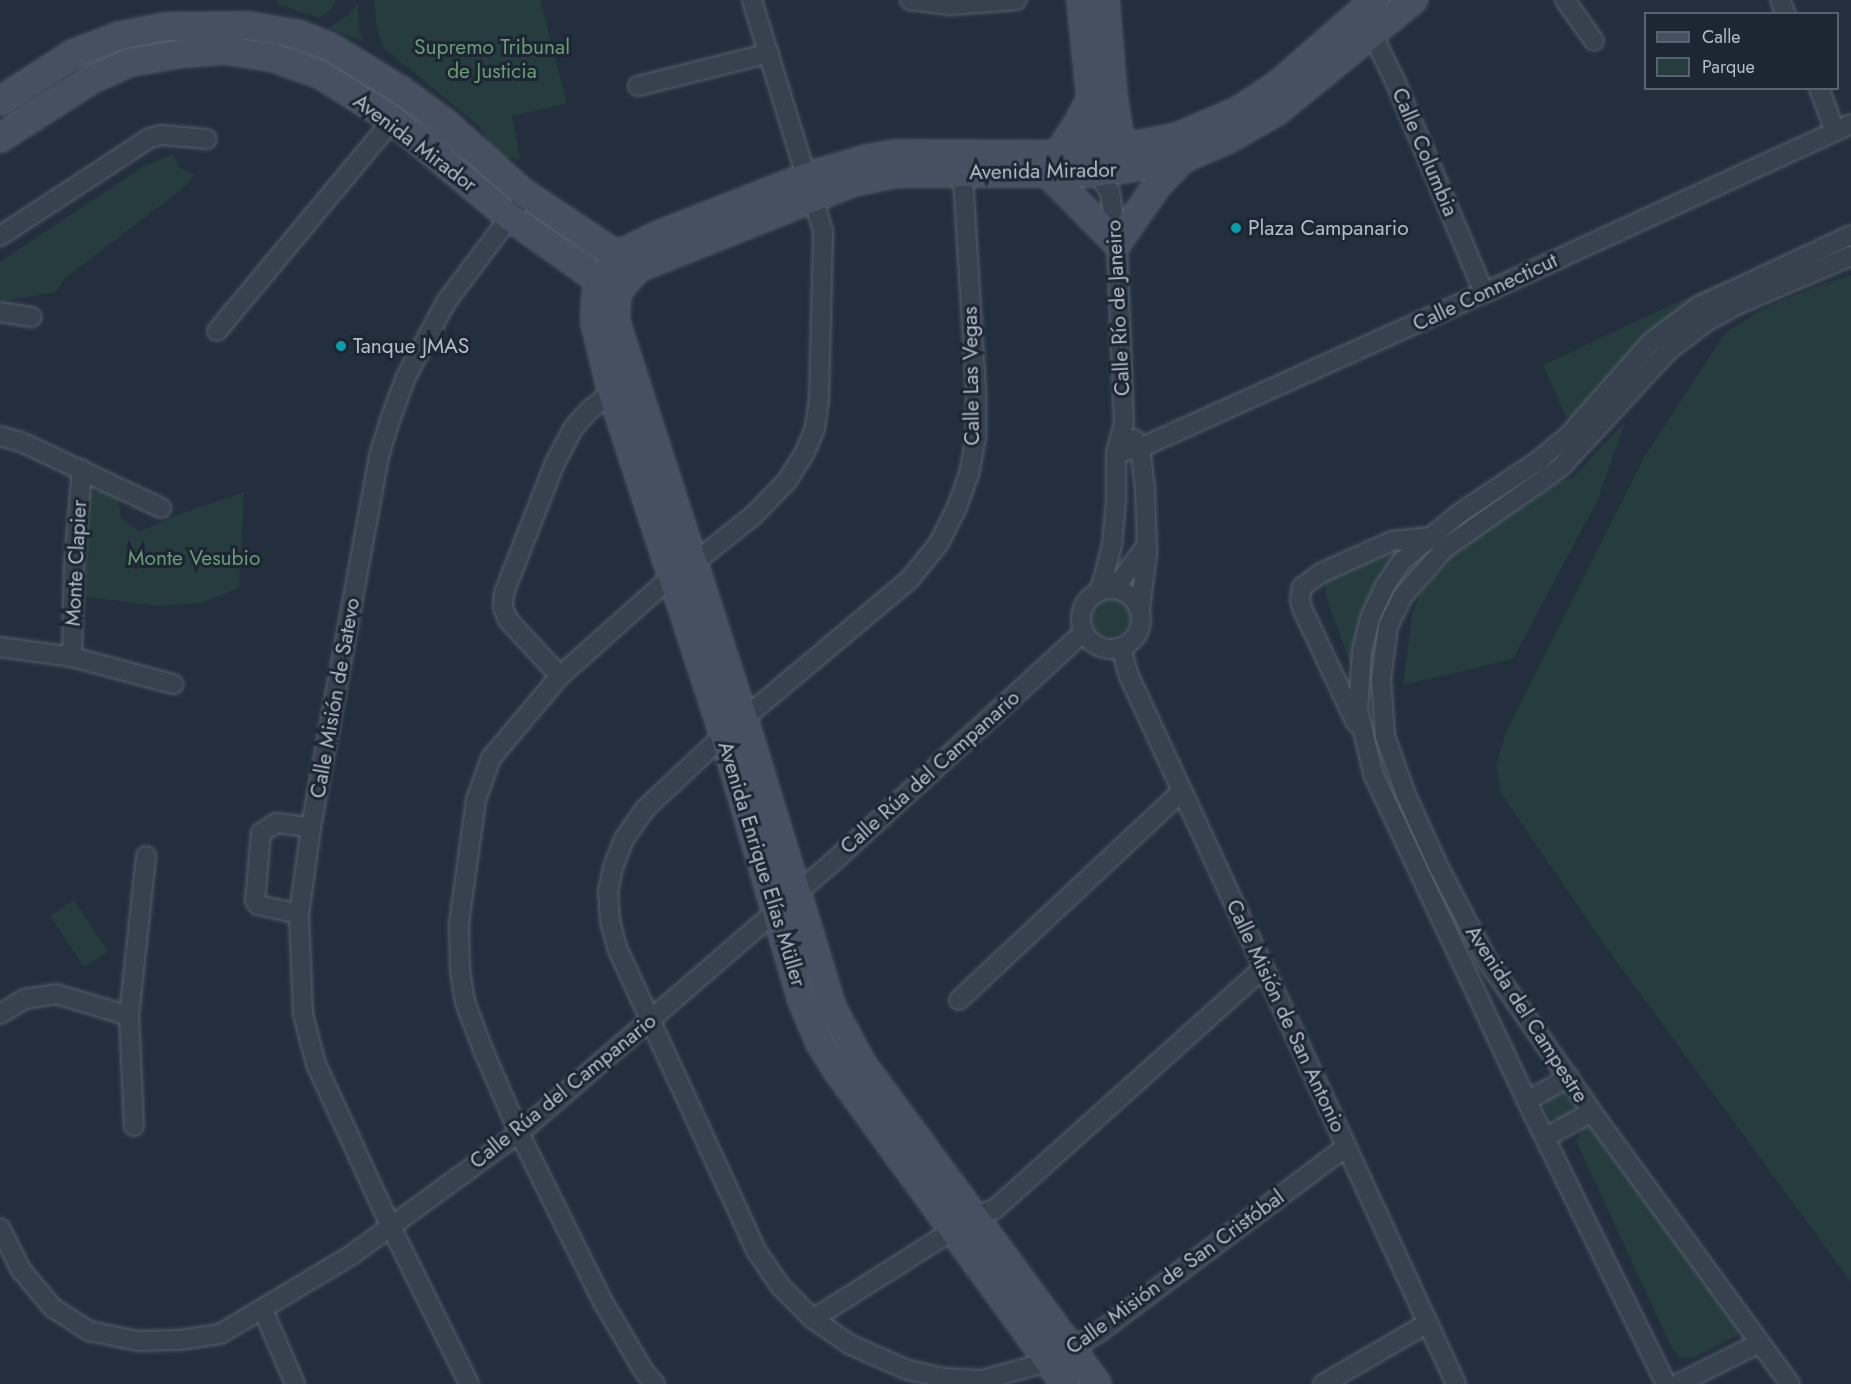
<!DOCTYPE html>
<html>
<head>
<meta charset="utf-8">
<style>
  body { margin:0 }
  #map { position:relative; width:1851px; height:1384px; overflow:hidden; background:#242f3e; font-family:Jost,sans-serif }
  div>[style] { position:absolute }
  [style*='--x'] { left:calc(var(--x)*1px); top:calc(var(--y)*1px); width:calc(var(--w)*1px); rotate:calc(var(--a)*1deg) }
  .green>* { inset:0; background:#263c3f }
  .round { border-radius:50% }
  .roads { filter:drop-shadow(0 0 2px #565f6c) drop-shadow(0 0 2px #565f6c) }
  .street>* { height:18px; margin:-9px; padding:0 9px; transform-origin:9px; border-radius:9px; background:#38414e }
  .street>.ring { margin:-9px; padding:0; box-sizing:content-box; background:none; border:18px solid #38414e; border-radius:50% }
  .secondary>* { height:26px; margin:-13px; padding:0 13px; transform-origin:13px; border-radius:13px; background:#465061 }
  .dots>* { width:16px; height:16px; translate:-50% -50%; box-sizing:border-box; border:3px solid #1d2633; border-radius:50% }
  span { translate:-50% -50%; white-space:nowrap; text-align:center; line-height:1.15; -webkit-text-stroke:6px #1d2633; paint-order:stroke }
  .park-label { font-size:21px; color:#6b9a76 }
  .street-label { font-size:21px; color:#b4bcc9 }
  .poi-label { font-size:21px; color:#b4bcc9 }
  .left { translate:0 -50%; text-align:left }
  .legend { position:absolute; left:1644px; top:12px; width:195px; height:78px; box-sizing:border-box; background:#1d2633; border:2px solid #59626f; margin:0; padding:8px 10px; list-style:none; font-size:18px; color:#b4bcc9 }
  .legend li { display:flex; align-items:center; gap:12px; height:30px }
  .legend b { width:30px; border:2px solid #59626f }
</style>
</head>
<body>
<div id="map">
  <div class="green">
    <i style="clip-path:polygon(276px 0,336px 0,330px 11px,319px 18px,277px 4px)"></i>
    <i style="clip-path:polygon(374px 0,540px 0,567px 103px,512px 116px,520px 160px,501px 157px,491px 146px,478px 125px,384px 48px,377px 29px)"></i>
    <i style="clip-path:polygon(358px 3px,359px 30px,363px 41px,329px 28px,349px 14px)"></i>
    <i style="clip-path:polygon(173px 154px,179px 168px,194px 175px,182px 189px,65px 278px,55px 292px,3px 301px,0 297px,0 262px,143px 167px)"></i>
    <i style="clip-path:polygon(1851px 275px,1851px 1282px,1606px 947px,1501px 793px,1496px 765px,1505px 735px,1645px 456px,1725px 333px,1761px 310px,1814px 287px)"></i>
    <i style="clip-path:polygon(1727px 279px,1731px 290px,1669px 330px,1573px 432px,1543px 365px)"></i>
    <i style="clip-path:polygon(1625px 422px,1598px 499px,1513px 659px,1403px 685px,1412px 615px,1420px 594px,1450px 557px,1490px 525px,1559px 482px,1572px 478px)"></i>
    <i style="clip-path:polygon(99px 490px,118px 496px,121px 519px,140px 532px,177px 515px,244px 492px,239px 588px,201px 603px,157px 606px,80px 596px,84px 504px,89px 494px)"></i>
    <i style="clip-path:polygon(1439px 523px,1400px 566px,1376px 625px,1367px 708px,1326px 597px,1324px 577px,1387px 541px)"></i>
    <i class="round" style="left:1092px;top:598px;width:38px;height:38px"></i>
    <i style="clip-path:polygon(74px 900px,108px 952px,84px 967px,50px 916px)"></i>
    <i class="round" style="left:1545px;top:1092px;width:28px;height:28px"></i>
    <i style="clip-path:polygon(1584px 1126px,1600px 1128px,1743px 1323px,1738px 1335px,1694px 1358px,1679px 1357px,1671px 1346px,1576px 1141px)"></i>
  </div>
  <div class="roads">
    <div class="street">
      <i style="--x:910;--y:0;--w:40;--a:7.1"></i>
      <i style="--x:950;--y:5;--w:67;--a:-4.3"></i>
      <i style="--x:1565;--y:0;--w:50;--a:54.7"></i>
      <i style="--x:1780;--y:0;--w:15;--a:67"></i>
      <i style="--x:1367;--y:23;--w:64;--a:64.2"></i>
      <i style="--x:1395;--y:81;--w:230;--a:67.2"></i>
      <i style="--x:638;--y:86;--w:135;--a:-14.1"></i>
      <i style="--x:1819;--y:88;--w:46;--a:69.6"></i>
      <i style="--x:962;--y:161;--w:228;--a:86.5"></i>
      <i style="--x:976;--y:389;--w:49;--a:90"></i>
      <i style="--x:976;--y:438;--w:37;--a:101"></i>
      <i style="--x:969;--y:474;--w:35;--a:110"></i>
      <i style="--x:957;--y:507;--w:40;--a:116.6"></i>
      <i style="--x:939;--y:543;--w:48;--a:129"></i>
      <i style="--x:909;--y:580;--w:241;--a:140"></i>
      <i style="--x:724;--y:735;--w:108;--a:136.9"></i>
      <i style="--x:645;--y:809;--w:37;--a:125"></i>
      <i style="--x:624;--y:839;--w:31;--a:111"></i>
      <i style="--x:613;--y:868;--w:25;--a:102"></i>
      <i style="--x:608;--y:892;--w:29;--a:86"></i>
      <i style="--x:610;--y:921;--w:30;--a:75"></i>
      <i style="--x:618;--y:950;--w:332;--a:65.3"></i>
      <i style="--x:757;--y:1252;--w:42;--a:55.6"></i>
      <i style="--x:781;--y:1287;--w:45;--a:45"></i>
      <i style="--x:813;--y:1319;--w:46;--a:34.4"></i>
      <i style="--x:851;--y:1345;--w:62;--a:23.7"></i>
      <i style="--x:908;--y:1370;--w:36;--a:13"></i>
      <i style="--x:943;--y:1378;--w:39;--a:3"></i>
      <i style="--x:982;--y:1380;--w:68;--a:-15.3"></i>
      <i style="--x:1048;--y:1362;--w:58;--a:-30.1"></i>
      <i style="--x:1098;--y:1333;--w:310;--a:-36.9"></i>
      <i style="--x:1098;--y:173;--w:22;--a:58"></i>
      <i style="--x:1110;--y:192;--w:51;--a:82.2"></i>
      <i style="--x:1117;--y:243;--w:180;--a:87.8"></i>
      <i style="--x:1124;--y:423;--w:31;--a:105"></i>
      <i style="--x:1116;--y:453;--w:48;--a:90"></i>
      <i style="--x:1116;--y:501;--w:44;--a:95.2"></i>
      <i style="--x:1112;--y:545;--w:48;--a:104.6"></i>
      <i style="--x:0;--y:236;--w:179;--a:-33.2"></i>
      <i style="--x:150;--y:138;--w:12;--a:-14"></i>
      <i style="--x:162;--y:135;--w:45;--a:5.1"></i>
      <i style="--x:0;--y:312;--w:32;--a:9"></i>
      <i style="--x:217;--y:331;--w:275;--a:-50.2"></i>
      <i style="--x:0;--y:436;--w:22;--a:16"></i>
      <i style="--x:21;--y:442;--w:155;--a:25.2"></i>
      <i style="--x:1134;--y:439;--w:11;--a:56"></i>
      <i style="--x:1140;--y:448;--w:41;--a:83"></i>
      <i style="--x:1145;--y:489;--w:64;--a:88.2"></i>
      <i style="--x:1147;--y:553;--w:56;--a:97.1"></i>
      <i style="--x:1116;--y:453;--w:25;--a:-12"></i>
      <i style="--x:1140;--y:448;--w:377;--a:-24.3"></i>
      <i style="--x:1484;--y:293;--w:404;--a:-24.7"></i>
      <i style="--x:694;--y:563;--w:77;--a:-38.7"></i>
      <i style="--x:754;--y:515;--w:47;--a:-45.9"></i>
      <i style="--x:787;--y:481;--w:34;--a:-58"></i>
      <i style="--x:805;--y:452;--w:26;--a:-67"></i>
      <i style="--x:815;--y:428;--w:29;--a:-82"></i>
      <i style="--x:819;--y:399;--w:168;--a:-88.6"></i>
      <i style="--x:823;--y:231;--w:242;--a:-107.1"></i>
      <i style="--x:1110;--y:589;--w:18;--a:-43"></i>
      <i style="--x:1123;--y:577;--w:39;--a:-53"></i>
      <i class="ring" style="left:1081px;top:589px;width:42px;height:42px"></i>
      <i style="--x:0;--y:647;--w:73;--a:7.9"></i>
      <i style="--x:72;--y:657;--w:105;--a:15"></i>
      <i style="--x:1121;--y:647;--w:30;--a:75"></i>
      <i style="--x:1129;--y:676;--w:780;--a:65.21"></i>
      <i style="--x:72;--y:657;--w:93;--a:-88.8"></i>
      <i style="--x:74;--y:564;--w:95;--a:-85.2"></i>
      <i style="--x:560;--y:676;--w:76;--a:-132.9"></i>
      <i style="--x:508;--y:620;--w:14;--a:-111"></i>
      <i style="--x:503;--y:607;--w:14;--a:-86"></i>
      <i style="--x:504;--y:593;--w:140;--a:-68.6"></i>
      <i style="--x:555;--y:463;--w:41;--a:-62.2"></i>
      <i style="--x:574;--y:427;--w:26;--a:-47"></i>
      <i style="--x:592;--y:408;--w:26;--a:-39"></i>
      <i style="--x:612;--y:392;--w:11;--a:-22"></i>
      <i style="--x:1356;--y:723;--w:127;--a:-115.2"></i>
      <i style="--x:1302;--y:608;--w:9;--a:-103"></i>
      <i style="--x:1300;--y:599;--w:12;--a:-81"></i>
      <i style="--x:1302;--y:587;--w:24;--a:-36"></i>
      <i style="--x:1321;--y:573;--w:78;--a:-24.3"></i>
      <i style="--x:1392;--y:541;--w:38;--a:-6"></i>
      <i style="--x:299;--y:914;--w:42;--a:-167.6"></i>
      <i style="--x:258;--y:905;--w:5;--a:-127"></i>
      <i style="--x:255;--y:901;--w:68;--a:-85"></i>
      <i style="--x:261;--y:833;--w:18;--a:-34"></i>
      <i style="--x:276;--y:823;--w:35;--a:7"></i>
      <i style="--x:959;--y:1000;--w:306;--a:-43.1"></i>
      <i style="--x:0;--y:1014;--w:29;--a:-31"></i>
      <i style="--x:25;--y:999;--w:31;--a:-9"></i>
      <i style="--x:56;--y:994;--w:76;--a:16.8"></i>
      <i style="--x:1527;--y:1101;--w:48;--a:-29.7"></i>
      <i style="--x:134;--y:1126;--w:110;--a:-92.6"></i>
      <i style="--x:129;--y:1016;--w:161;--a:-83.9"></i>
      <i style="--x:1546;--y:1137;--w:52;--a:-28.5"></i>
      <i style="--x:0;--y:1228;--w:47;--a:63.4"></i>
      <i style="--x:21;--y:1270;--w:50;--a:49.9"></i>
      <i style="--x:53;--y:1308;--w:43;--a:32.6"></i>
      <i style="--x:89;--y:1331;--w:50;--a:11.5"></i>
      <i style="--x:138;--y:1341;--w:41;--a:-1.4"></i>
      <i style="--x:179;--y:1340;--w:41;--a:-8.3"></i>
      <i style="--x:220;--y:1334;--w:155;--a:-31"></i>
      <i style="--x:353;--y:1254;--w:205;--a:-36.1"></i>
      <i style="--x:519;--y:1133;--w:418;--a:-40.8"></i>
      <i style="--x:835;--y:860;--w:338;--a:-42.5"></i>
      <i style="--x:263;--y:1310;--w:81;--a:66.6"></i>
      <i style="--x:813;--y:1319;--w:192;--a:-32.4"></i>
      <i style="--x:975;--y:1216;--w:21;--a:-19"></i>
      <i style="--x:995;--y:1209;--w:361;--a:-41.9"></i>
      <i style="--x:469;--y:1384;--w:178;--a:-116.4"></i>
      <i style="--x:390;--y:1225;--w:177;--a:-114.7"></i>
      <i style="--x:316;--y:1064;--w:52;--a:-104.6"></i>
      <i style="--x:303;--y:1014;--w:100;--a:-92.3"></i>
      <i style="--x:299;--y:914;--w:88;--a:-82.1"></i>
      <i style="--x:311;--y:827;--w:377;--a:-79.6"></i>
      <i style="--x:379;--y:456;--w:38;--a:-73"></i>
      <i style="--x:390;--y:420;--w:46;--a:-69.6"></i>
      <i style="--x:406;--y:377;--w:85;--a:-61.9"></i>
      <i style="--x:446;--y:302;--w:116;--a:-53"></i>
      <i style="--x:655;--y:1384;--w:15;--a:-132"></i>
      <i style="--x:645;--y:1373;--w:82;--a:-120.6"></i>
      <i style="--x:603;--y:1302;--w:189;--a:-116.4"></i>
      <i style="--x:519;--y:1133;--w:88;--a:-113.4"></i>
      <i style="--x:484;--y:1052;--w:53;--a:-110.8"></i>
      <i style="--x:465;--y:1002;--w:31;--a:-99"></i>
      <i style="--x:460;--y:971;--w:48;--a:-91.2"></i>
      <i style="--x:459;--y:923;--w:124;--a:-82.1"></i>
      <i style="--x:476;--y:800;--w:45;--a:-70.3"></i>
      <i style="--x:491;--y:758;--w:107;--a:-49.9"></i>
      <i style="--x:560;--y:676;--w:149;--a:-41.7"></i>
      <i style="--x:1323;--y:1384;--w:121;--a:-30.2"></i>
      <i style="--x:1666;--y:1384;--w:315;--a:-116.2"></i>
      <i style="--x:1527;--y:1101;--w:362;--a:-115.2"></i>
      <i style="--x:1373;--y:773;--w:65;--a:-103.4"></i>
      <i style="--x:1358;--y:710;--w:59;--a:-86.1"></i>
      <i style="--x:1362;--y:651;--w:34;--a:-76"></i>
      <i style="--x:1370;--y:618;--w:35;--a:-65"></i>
      <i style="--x:1385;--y:586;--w:30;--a:-56"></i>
      <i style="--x:1402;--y:561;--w:75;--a:-39.6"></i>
      <i style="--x:1460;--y:513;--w:94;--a:-33.7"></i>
      <i style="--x:1538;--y:461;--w:40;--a:-40"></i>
      <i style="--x:1569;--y:435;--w:124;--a:-48.6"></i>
      <i style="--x:1651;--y:342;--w:60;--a:-36.9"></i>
      <i style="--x:1699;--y:306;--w:168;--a:-25"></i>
      <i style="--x:1678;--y:1384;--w:91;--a:-26.8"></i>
      <i style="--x:1790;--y:1384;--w:336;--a:-126.1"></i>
      <i style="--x:1592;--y:1112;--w:183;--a:-124.7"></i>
      <i style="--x:1488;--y:962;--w:106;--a:-117.5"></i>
      <i style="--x:1439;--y:868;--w:80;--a:-114.3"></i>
      <i style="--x:1406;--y:795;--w:63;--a:-109.6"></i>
      <i style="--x:1385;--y:736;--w:57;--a:-94"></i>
      <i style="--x:1381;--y:679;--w:53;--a:-82.5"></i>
      <i style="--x:1388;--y:626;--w:32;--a:-64"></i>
      <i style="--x:1402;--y:597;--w:64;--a:-48.8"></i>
      <i style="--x:1444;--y:549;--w:143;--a:-35"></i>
      <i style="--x:1561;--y:467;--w:158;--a:-47.3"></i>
      <i style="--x:1668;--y:351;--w:48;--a:-37.3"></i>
      <i style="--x:1706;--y:322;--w:38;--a:-29"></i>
      <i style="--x:1739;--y:304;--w:122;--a:-23.2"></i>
    </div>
    <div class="secondary">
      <i style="--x:1081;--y:0;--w:168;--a:84.2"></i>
      <i style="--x:1105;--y:0;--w:97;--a:85.3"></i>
      <i style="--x:1113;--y:97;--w:68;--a:80.7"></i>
      <i style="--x:0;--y:101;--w:87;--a:-32.8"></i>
      <i style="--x:73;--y:54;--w:50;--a:-21"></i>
      <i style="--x:120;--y:36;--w:47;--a:-11.1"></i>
      <i style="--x:166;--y:27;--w:82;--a:-0.7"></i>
      <i style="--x:248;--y:26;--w:53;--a:9.8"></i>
      <i style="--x:300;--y:35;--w:32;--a:22"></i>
      <i style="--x:330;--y:47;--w:82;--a:31.6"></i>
      <i style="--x:400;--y:90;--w:56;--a:36.3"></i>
      <i style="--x:445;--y:123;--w:103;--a:41.9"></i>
      <i style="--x:522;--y:192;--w:130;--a:33.7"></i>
      <i style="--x:0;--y:138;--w:112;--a:-32.6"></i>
      <i style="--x:94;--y:78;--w:39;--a:-24"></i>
      <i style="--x:130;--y:62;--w:54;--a:-9.6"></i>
      <i style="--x:183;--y:53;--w:41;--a:-4.2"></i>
      <i style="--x:224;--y:50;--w:49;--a:8.3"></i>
      <i style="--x:272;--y:57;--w:51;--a:19.5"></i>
      <i style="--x:320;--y:74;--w:86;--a:32.2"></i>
      <i style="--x:393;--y:120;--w:152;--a:39.7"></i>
      <i style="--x:510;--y:217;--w:128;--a:35.4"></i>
      <i style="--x:1057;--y:155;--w:34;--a:-56"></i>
      <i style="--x:1076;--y:127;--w:34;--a:-62"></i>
      <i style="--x:1048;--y:173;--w:98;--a:45.4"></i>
      <i style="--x:1117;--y:243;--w:68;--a:-55.1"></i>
      <i style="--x:1156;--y:187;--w:38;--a:-47"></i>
      <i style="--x:617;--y:292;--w:28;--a:94"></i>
      <i style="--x:615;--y:320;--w:420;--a:72.1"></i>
      <i style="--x:744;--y:720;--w:301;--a:73"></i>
      <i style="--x:832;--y:1008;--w:64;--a:61.8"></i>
      <i style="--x:862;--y:1064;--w:397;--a:53.7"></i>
      <i style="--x:617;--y:292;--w:32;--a:-49"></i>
      <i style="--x:638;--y:268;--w:232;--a:-21.8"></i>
      <i style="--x:853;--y:182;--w:45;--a:-11.6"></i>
      <i style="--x:897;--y:173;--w:201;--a:0"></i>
      <i style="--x:1098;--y:173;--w:85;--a:-9.5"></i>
      <i style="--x:1182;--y:159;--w:50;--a:-23.5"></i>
      <i style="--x:1228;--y:139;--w:56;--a:-29.7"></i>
      <i style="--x:1277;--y:111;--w:176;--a:-39.2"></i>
      <i style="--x:1065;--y:1384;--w:388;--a:-126"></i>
      <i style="--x:837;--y:1070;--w:32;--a:-122"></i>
      <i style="--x:820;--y:1043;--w:47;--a:-112.7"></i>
      <i style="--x:802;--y:1000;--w:276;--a:-106.4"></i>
      <i style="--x:724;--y:735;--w:361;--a:-108.1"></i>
      <i style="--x:612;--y:392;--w:72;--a:-103.7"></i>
      <i style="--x:595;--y:322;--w:25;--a:-88"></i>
      <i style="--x:596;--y:297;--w:16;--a:-75"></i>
      <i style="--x:600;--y:282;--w:31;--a:-58"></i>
      <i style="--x:616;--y:256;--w:48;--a:-26"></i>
      <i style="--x:659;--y:235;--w:158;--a:-21.5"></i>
      <i style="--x:806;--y:177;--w:64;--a:-16.4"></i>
      <i style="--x:867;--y:159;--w:29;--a:-10"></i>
      <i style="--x:896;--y:154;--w:161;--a:0.4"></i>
      <i style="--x:1057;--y:155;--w:66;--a:-6.1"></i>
      <i style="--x:1123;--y:148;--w:56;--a:-11.3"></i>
      <i style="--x:1178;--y:137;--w:65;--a:-23.4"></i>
      <i style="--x:1238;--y:111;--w:49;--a:-33.4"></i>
      <i style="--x:1279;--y:84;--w:128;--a:-41.2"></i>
    </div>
  </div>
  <div class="dots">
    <i style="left:1236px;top:228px;background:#0f9aa8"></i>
    <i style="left:341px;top:346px;background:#0f9aa8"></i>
  </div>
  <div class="park-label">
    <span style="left:492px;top:59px">Supremo Tribunal<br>de Justicia</span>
    <span style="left:194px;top:558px">Monte Vesubio</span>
  </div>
  <div class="street-label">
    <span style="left:415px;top:143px;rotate:37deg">Avenida Mirador</span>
    <span style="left:1425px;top:152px;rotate:67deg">Calle Columbia</span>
    <span style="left:1043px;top:171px;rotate:-1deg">Avenida Mirador</span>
    <span style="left:1485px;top:292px;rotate:-25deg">Calle Connecticut</span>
    <span style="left:1118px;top:308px;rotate:-93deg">Calle Río de Janeiro</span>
    <span style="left:971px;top:376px;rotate:-91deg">Calle Las Vegas</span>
    <span style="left:76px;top:563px;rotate:-87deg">Monte Clapier</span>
    <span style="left:335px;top:698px;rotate:-80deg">Calle Misión de Satevo</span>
    <span style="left:930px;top:772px;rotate:-42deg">Calle Rúa del Campanario</span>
    <span style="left:762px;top:864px;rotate:73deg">Avenida Enrique Elías Müller</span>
    <span style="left:1527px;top:1014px;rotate:57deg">Avenida del Campestre</span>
    <span style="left:1286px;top:1016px;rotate:65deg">Calle Misión de San Antonio</span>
    <span style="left:563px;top:1091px;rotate:-39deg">Calle Rúa del Campanario</span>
    <span style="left:1175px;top:1272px;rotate:-36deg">Calle Misión de San Cristóbal</span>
  </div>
  <div class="poi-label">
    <span class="left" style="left:1248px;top:228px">Plaza Campanario</span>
    <span class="left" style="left:353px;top:346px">Tanque JMAS</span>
  </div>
  <ul class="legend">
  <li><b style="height:8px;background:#465061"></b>Calle</li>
  <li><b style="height:16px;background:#263c3f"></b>Parque</li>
  </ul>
</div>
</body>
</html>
